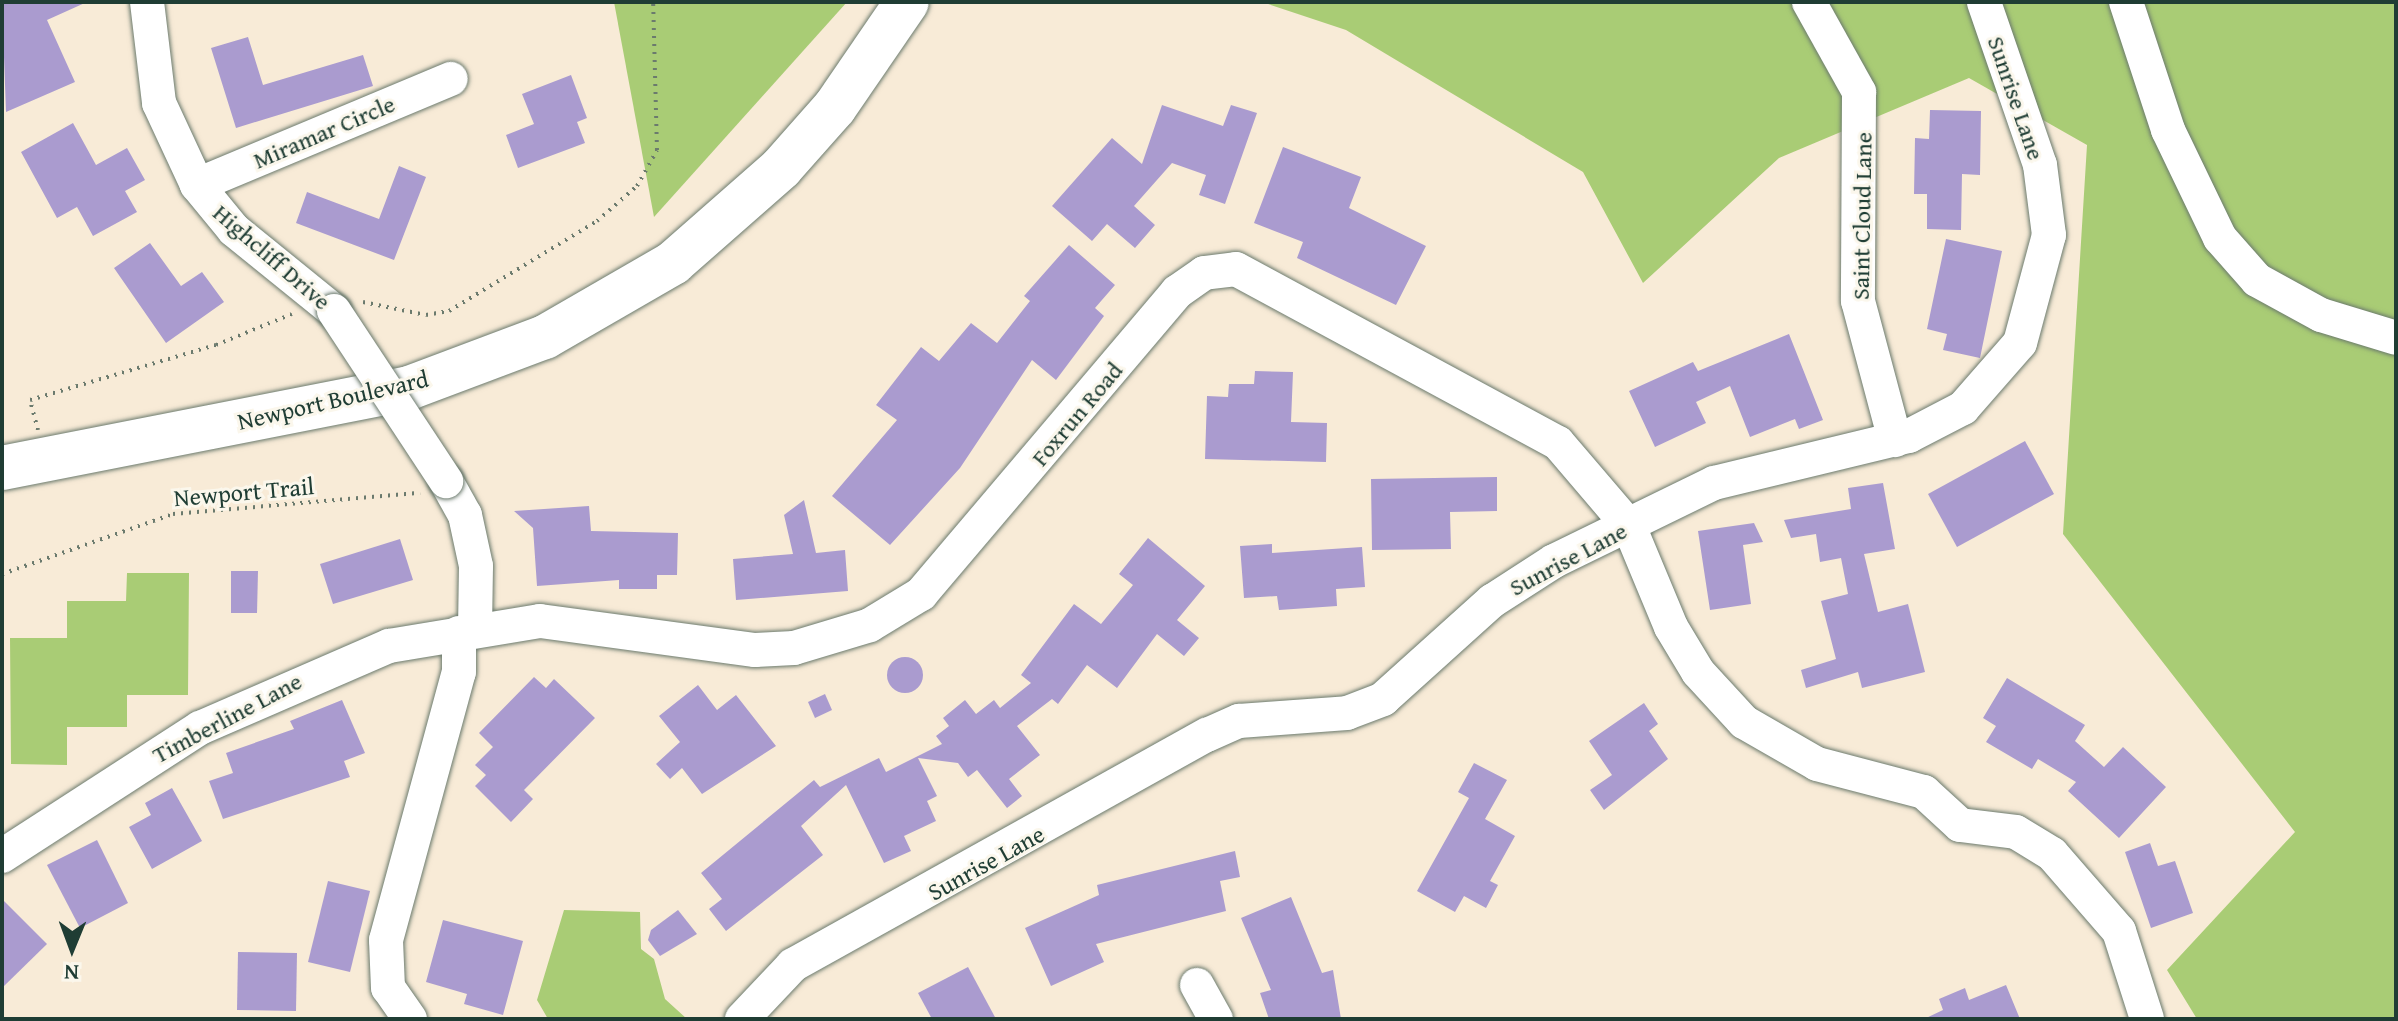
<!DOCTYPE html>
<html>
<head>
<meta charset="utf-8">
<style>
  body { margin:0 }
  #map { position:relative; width:2398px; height:1021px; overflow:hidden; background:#f8ebd7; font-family:"Gentium Book Plus",serif }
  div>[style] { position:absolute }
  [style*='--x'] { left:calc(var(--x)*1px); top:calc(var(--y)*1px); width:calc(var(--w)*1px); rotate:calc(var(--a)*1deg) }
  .green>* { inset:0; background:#a9cc75 }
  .building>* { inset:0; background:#aa9bcf }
  .round { border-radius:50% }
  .path>* { height:4px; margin-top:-2px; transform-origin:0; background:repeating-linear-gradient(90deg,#6b7a6d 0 2px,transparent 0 8px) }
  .roads { filter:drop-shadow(0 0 2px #6b7a6d) drop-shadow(0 0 2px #6b7a6d) }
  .minor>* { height:34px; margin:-17px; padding:0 17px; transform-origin:17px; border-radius:17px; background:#fff }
  .major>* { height:44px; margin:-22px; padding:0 22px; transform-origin:22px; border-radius:22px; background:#fff }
  .bridges { filter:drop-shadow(0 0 2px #6b7a6d) drop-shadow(0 0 2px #6b7a6d) }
  .minor-bridge>* { height:34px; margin:-17px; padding:0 17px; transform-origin:17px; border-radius:17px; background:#fff }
  span { translate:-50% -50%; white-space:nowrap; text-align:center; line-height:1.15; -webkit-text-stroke:6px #fbf7ec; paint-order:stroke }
  .street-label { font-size:24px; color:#1f3d34 }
  .frame { position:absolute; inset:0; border:4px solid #1f3d34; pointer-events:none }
  .north { position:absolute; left:32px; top:909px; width:80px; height:80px; -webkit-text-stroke:6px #fbf7ec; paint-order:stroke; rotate:181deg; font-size:22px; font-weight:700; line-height:32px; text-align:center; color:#1f3d34 }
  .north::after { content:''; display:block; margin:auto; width:28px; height:36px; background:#1f3d34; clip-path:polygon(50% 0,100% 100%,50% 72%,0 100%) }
</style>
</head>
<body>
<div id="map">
  <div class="green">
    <i style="clip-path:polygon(614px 2px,847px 2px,654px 217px)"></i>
    <i style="clip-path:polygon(1262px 2px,2396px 2px,2396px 1019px,2197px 1019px,2167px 970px,2295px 832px,2063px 534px,2087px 145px,1969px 78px,1779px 158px,1643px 283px,1583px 172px,1346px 30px)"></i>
    <i style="clip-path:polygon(127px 573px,189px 573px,188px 695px,127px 695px,127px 727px,67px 727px,67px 765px,11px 764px,10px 638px,67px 638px,67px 601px,126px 601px)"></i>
    <i style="clip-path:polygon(564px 910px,640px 912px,641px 949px,654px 959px,665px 999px,687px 1019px,548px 1019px,537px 1000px)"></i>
  </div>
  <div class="building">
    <i style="clip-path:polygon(2px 2px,87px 2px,47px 20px,75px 82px,6px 112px)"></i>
    <i style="clip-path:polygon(248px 37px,263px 85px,363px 55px,373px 86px,236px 128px,211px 48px)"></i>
    <i style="clip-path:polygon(571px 75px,587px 118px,577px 122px,585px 143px,518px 168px,506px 135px,534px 124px,522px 94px)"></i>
    <i style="clip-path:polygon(1162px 105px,1223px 126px,1231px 105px,1257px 113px,1225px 204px,1199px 195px,1206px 175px,1172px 163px,1134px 206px,1155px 225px,1135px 248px,1107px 224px,1092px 241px,1052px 206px,1112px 138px,1142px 164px)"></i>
    <i style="clip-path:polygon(1930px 110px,1981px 111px,1980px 175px,1962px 174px,1961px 230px,1927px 229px,1927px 194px,1914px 194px,1915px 138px,1929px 139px)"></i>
    <i style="clip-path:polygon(73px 123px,96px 165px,127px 148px,145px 180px,125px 191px,137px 212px,93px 236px,77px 207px,57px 218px,21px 152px)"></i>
    <i style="clip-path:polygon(1283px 147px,1361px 177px,1349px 208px,1426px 246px,1396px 305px,1297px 258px,1303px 242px,1254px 223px)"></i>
    <i style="clip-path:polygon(399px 166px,426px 177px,394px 260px,296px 223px,307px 192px,379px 219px)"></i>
    <i style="clip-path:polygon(1946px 239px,2002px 251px,1980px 358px,1943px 350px,1947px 334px,1927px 329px)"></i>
    <i style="clip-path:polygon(150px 243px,181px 286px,202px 272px,224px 302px,166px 343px,114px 268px)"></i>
    <i style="clip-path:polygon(1069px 245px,1115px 285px,1095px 308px,1104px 316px,1056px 380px,1032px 360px,960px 468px,890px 545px,832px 496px,897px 420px,876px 405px,921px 347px,939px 361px,971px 323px,997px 343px,1030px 301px,1024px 296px)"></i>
    <i style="clip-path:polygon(1789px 334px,1823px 420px,1799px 429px,1795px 419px,1750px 437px,1730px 386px,1696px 402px,1706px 423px,1655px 447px,1629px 391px,1693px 362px,1698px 371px)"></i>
    <i style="clip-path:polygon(1255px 371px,1293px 372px,1291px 422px,1327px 423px,1326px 462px,1205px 459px,1207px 396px,1228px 397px,1229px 384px,1254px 384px)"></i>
    <i style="clip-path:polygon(2025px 441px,2054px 494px,1957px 547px,1928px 494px)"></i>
    <i style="clip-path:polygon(1497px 477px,1497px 511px,1450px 512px,1451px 549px,1372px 550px,1371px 479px)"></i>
    <i style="clip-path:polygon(1883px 483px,1895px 549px,1864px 554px,1878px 612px,1908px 604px,1925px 672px,1862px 688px,1858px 672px,1806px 688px,1801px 670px,1836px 659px,1821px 601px,1848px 594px,1841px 558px,1820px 562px,1816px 534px,1791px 538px,1784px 520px,1851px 509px,1848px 488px)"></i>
    <i style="clip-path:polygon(804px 500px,816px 553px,845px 550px,848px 591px,736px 600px,733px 559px,793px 554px,784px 515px)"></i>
    <i style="clip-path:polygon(589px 506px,591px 531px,678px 533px,677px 575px,657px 575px,657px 589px,619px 589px,619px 580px,537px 586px,533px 528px,514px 511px)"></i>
    <i style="clip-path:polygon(1754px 523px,1763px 542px,1743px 545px,1751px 604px,1710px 610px,1698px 531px)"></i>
    <i style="clip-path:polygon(1148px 538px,1205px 586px,1177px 620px,1199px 638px,1184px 656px,1157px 634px,1117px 688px,1087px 665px,1058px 704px,1052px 699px,1017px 726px,1040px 755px,1009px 779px,1022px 796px,1007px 808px,977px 770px,968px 777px,958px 763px,918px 758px,937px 796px,927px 801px,936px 821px,904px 836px,911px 851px,884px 863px,846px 785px,801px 826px,823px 855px,726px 931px,709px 909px,722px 899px,701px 873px,814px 780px,820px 787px,879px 758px,886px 772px,942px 744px,936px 736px,949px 726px,943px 718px,965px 700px,976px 714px,994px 700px,1000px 708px,1031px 683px,1021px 675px,1074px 604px,1101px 624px,1133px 585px,1119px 574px)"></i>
    <i style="clip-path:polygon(400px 539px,413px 580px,333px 604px,320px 564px)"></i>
    <i style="clip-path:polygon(1272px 544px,1272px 553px,1362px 547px,1365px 587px,1336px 589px,1337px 606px,1279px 610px,1277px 596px,1244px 598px,1240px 546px)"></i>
    <i style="clip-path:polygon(231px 571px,258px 571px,257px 613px,231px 613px)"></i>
    <i class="round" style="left:887px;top:657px;width:36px;height:36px"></i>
    <i style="clip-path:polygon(534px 677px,546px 688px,554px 679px,595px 718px,524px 790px,533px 799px,511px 822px,475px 786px,486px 775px,475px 765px,493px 747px,479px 733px)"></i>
    <i style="clip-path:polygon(2007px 678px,2085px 725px,2075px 741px,2104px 767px,2123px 747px,2166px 787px,2119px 838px,2068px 791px,2076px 782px,2038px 759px,2032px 769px,1986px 742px,1996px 726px,1983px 718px)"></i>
    <i style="clip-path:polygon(698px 685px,717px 710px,736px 695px,776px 746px,702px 794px,682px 768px,670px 779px,656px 764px,680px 742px,659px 716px)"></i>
    <i style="clip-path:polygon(825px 694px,832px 710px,815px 718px,808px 702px)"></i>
    <i style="clip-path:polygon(342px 700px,365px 753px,344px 761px,350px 777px,223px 819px,209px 781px,233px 773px,226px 753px,294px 729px,290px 721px)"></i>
    <i style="clip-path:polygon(1644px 703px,1658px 724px,1649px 731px,1668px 759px,1604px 810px,1590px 790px,1612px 775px,1589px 741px)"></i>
    <i style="clip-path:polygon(1474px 763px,1507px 780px,1485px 819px,1515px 836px,1490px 881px,1498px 885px,1486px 908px,1464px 896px,1455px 912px,1417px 891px,1469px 798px,1458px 792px)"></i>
    <i style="clip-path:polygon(172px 788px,202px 841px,152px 869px,129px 827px,151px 815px,145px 803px)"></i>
    <i style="clip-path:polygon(97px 840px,128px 903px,80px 928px,47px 865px)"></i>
    <i style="clip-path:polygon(2150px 843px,2158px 866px,2175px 861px,2193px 913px,2151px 928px,2125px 852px)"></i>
    <i style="clip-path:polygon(1235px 851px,1240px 877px,1220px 881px,1226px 911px,1096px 944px,1104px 962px,1051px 986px,1025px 928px,1099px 895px,1097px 885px)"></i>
    <i style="clip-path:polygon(328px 881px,370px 891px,350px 972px,308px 962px)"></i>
    <i style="clip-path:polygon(1291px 897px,1322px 973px,1333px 970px,1341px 1019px,1269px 1019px,1260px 993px,1271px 990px,1241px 918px)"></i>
    <i style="clip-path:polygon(2px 899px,47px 944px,2px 988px)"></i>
    <i style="clip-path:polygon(678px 910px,697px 934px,660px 956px,648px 940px,651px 930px)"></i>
    <i style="clip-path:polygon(443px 920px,523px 941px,503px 1015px,464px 1004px,467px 994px,426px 982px)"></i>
    <i style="clip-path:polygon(238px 952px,297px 953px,296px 1011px,237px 1010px)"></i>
    <i style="clip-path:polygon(968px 967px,996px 1019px,932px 1019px,918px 993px)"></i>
    <i style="clip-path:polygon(2006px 985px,2020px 1019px,1924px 1019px,1943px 1010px,1939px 999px,1965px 988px,1969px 1000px)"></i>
  </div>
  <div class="path">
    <i style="--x:363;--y:302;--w:64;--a:11.7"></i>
    <i style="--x:426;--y:315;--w:23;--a:-10"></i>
    <i style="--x:449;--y:311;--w:173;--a:-31.3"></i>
    <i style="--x:597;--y:221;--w:53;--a:-41.2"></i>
    <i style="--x:637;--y:186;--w:41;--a:-60.9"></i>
    <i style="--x:657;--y:150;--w:148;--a:-91.5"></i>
    <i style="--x:38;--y:430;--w:31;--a:-105"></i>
    <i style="--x:30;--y:400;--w:194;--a:-16.5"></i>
    <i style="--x:216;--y:345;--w:82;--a:-22.2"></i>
    <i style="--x:2;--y:574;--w:181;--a:-19.3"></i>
    <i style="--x:173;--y:514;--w:248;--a:-4.9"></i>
  </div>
  <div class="roads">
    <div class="minor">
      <i style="--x:147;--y:2;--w:102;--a:83.2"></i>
      <i style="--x:159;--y:103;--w:90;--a:65.1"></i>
      <i style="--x:197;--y:185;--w:58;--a:50.6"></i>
      <i style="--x:234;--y:230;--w:129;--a:39"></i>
      <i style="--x:1809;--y:2;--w:103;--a:60.9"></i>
      <i style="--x:1859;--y:92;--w:209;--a:90.3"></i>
      <i style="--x:1858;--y:301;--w:144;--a:75.1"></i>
      <i style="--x:2126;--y:2;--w:135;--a:71.8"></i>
      <i style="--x:2168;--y:130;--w:120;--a:64.3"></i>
      <i style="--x:2220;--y:238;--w:56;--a:48.6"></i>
      <i style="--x:2257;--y:280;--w:73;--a:28.7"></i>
      <i style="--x:2321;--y:315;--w:78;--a:17"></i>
      <i style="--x:197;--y:185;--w:275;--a:-22.7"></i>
      <i style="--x:446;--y:481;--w:39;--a:61"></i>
      <i style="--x:465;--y:515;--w:52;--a:77.8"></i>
      <i style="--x:476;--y:566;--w:64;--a:90.9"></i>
      <i style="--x:2;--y:856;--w:236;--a:-32.9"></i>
      <i style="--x:200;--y:728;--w:206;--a:-23.5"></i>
      <i style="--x:389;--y:646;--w:153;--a:-9.4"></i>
      <i style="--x:540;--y:621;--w:217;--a:7.7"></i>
      <i style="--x:755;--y:650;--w:39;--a:-3"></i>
      <i style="--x:794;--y:648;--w:79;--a:-16.8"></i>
      <i style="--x:870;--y:625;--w:60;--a:-31.3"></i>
      <i style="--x:921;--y:594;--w:396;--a:-49.7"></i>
      <i style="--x:1177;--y:292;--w:33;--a:-35"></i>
      <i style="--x:1204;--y:273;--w:32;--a:-7"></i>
      <i style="--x:1236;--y:269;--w:366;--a:28.4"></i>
      <i style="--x:1558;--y:443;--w:109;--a:49.5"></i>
      <i style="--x:1629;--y:526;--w:109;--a:67.4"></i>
      <i style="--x:1671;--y:627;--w:52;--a:59"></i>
      <i style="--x:1698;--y:672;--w:68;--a:47.4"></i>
      <i style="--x:1744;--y:722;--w:84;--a:29.9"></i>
      <i style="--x:1817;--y:764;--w:111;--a:14.7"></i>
      <i style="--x:1924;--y:792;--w:49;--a:42.5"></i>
      <i style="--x:1960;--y:825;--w:56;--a:7.1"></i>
      <i style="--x:2016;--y:832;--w:42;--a:31.4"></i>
      <i style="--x:2052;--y:854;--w:102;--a:49"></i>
      <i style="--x:2119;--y:931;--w:92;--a:72.3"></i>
      <i style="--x:1197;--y:985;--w:39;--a:61"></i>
      <i style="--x:410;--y:1019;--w:38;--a:-125"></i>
      <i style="--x:388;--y:988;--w:48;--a:-92.4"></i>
      <i style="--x:386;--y:940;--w:278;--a:-74.8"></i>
      <i style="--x:459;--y:672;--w:39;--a:-90"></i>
      <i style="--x:742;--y:1019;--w:74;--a:-46.6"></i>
      <i style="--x:793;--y:965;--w:474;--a:-29.1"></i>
      <i style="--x:1207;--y:735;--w:35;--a:-24"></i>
      <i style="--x:1239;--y:721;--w:108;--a:-4.2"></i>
      <i style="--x:1347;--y:713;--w:39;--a:-21"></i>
      <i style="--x:1383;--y:699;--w:147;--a:-42"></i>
      <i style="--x:1492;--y:601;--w:74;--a:-32.8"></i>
      <i style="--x:1554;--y:561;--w:178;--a:-26"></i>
      <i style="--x:1714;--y:483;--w:201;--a:-13.6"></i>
      <i style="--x:1909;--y:436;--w:61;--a:-27.4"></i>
      <i style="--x:1963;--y:408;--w:86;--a:-48.8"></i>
      <i style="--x:2020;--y:343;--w:112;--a:-75"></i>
      <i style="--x:2049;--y:235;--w:71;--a:-97.3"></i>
      <i style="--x:2040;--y:165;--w:172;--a:-109"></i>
    </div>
    <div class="major">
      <i style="--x:2;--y:468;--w:415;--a:-11.1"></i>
      <i style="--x:409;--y:388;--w:145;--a:-20.6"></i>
      <i style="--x:545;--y:337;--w:148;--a:-30"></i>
      <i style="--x:673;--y:263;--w:144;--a:-41.3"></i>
      <i style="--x:781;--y:168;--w:81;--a:-48.5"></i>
      <i style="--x:835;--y:107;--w:127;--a:-55.6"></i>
    </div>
  </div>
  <div class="bridges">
    <div class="minor-bridge">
      <i style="--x:334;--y:311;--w:204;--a:56.6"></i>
    </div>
  </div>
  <div class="street-label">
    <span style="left:2016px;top:98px;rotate:71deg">Sunrise Lane</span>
    <span style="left:324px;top:132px;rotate:-23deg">Miramar Circle</span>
    <span style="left:1862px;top:216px;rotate:-89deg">Saint Cloud Lane</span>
    <span style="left:272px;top:257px;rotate:41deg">Highcliff Drive</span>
    <span style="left:333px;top:400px;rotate:-13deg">Newport Boulevard</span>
    <span style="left:1077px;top:414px;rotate:-50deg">Foxrun Road</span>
    <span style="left:244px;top:492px;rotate:-5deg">Newport Trail</span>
    <span style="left:1568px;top:559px;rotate:-28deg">Sunrise Lane</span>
    <span style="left:227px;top:718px;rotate:-28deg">Timberline Lane</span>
    <span style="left:986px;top:863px;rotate:-29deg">Sunrise Lane</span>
  </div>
  <div class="frame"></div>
  <div class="north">N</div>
</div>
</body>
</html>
